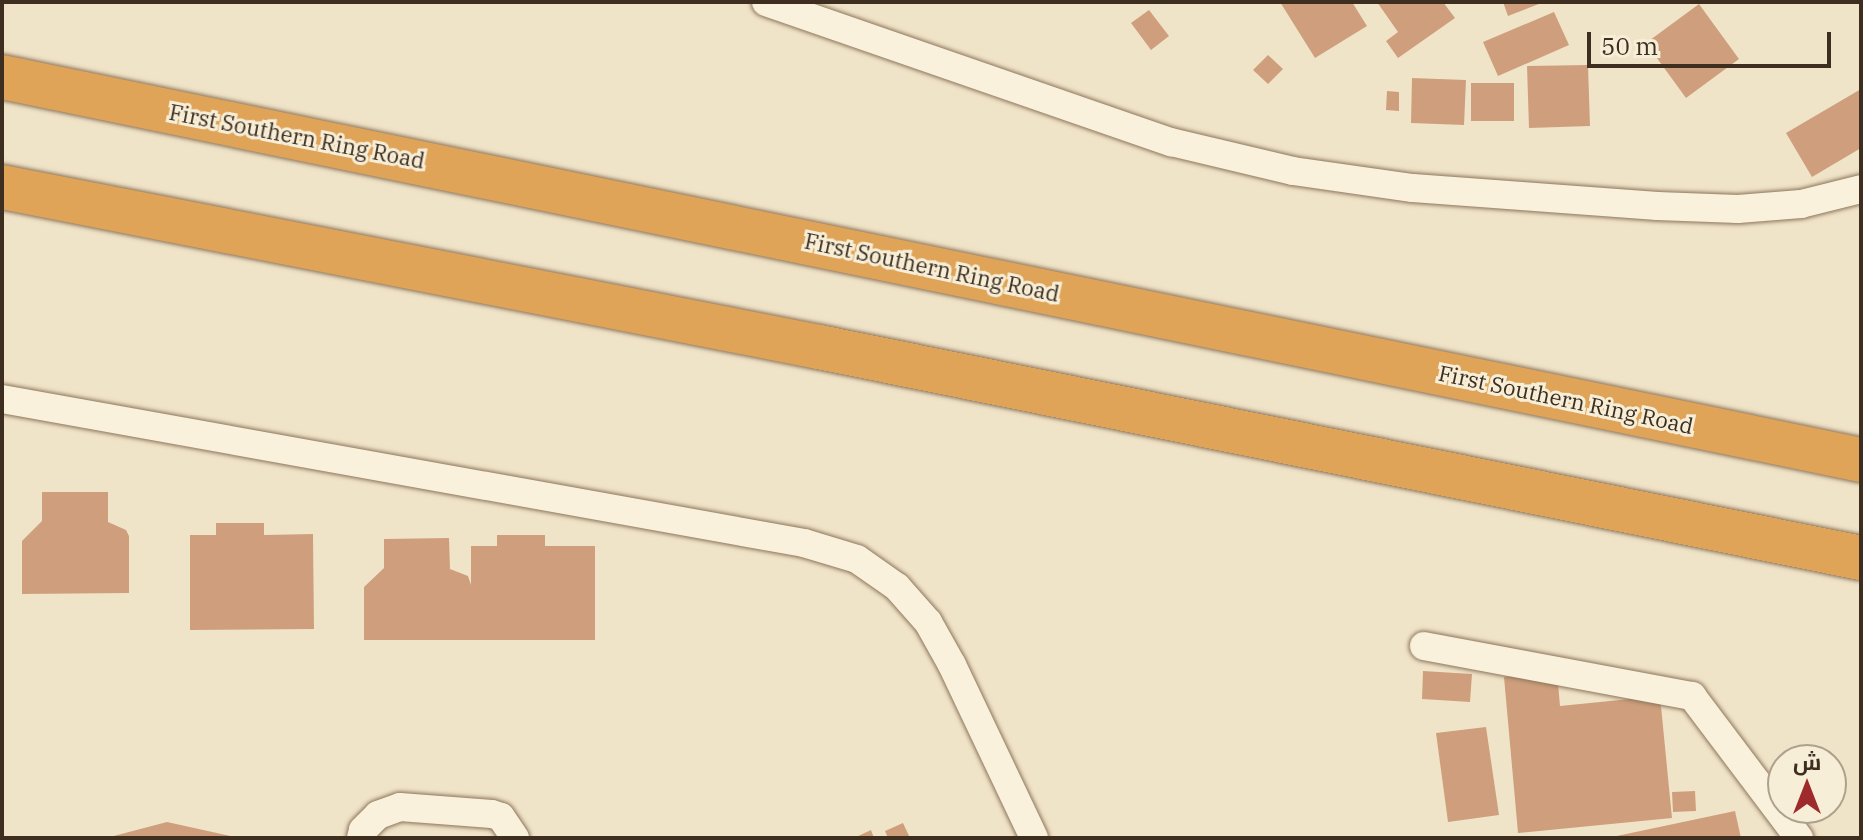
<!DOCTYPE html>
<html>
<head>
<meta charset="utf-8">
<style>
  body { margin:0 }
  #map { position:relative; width:1863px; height:840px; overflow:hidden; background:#f0e4c8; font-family:"IBM Plex Serif",Cairo,serif }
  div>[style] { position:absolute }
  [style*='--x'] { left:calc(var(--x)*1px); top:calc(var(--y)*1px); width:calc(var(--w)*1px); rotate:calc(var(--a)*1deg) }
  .building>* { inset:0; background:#cf9f7d }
  .roads { filter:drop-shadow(0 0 2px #8d765c) drop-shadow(0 0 2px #8d765c) }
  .minor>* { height:28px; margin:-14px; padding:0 14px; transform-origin:14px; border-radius:14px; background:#faf1dc }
  .motorway>* { height:44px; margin:-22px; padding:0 22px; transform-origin:22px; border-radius:22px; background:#e0a458 }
  span { translate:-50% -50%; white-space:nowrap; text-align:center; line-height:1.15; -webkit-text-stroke:6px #f7eed8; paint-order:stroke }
  .street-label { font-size:22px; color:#3d2e20 }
  .frame { position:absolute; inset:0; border:4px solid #3d2e20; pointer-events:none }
  .north { position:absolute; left:1767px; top:744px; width:80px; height:80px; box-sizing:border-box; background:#f7eed8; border:2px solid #ada18e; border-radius:50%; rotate:0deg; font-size:22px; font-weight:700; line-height:32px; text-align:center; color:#3d2e20 }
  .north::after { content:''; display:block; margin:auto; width:28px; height:36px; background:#9e2a2b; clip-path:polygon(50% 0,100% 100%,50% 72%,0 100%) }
  .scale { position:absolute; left:1587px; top:32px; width:244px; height:36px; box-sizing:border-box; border:4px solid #3d2e20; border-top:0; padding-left:10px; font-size:24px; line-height:28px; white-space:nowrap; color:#3d2e20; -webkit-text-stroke:6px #f7eed8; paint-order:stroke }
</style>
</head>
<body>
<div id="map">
  <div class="building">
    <i style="clip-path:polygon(1280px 2px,1352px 2px,1367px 26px,1315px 58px)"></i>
    <i style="clip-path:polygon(1377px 2px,1443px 2px,1455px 18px,1398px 58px,1386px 41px,1398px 32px)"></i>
    <i style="clip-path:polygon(1503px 2px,1544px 2px,1508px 16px)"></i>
    <i style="clip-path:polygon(1699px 4px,1739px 59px,1686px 98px,1646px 43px)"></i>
    <i style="clip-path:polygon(1149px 10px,1169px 36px,1151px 50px,1131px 23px)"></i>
    <i style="clip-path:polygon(1554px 12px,1569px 45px,1498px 76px,1483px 42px)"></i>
    <i style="clip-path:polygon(1268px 55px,1283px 69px,1268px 84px,1253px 70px)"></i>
    <i style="clip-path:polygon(1588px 65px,1590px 126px,1529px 128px,1527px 66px)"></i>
    <i style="clip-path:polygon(1412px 78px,1466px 80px,1464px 125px,1411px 123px)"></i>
    <i style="clip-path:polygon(1471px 83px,1514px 83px,1514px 121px,1471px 121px)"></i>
    <i style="clip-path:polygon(1861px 89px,1861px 148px,1812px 177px,1786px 133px)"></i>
    <i style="clip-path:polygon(1387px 91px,1399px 92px,1399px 111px,1386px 110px)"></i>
    <i style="clip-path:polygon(42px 492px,108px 492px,108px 522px,126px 530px,129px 536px,129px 593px,22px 594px,22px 541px,42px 521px)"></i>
    <i style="clip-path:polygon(216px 523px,264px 523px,264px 535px,313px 534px,314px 629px,190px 630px,190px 535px,216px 535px)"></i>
    <i style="clip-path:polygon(497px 535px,545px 535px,545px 546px,595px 546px,595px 640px,364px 640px,364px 587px,384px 568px,384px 539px,449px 538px,450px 569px,468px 576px,471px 585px,471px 546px,497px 546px)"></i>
    <i style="clip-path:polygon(1423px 671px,1472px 674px,1470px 702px,1422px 699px)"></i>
    <i style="clip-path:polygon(1557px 672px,1560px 706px,1660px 696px,1672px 818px,1518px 833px,1504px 677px)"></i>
    <i style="clip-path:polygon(1486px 727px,1499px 815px,1448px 822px,1436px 733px)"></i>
    <i style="clip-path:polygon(1695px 791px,1696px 811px,1673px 812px,1672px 792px)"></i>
    <i style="clip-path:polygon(1735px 811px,1741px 838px,1612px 838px,1612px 837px)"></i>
    <i style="clip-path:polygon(167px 822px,235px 837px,235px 838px,106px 838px)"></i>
    <i style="clip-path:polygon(903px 823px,910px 838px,888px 838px,885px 831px)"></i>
    <i style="clip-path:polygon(871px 830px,874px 838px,854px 838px)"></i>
  </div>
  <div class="roads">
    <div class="minor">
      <i style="--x:766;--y:2;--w:429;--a:19.1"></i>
      <i style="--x:1171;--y:142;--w:125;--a:13.4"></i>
      <i style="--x:1293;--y:171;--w:121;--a:8.1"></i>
      <i style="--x:1413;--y:188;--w:245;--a:4.2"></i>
      <i style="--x:1657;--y:206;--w:81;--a:2.1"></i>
      <i style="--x:1738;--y:209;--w:63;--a:-4.5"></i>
      <i style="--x:1801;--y:204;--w:62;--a:-14"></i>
      <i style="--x:2;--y:399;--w:815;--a:10.18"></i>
      <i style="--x:804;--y:543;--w:55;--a:16.8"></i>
      <i style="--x:857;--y:559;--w:49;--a:35"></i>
      <i style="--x:897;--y:587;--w:47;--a:48.5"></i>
      <i style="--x:928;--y:622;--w:49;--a:60.8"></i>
      <i style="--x:952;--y:665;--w:191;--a:64.6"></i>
      <i style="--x:1424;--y:646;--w:273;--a:10.6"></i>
      <i style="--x:1692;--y:696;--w:178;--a:53"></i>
      <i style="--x:361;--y:838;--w:8;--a:-76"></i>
      <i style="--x:363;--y:830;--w:21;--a:-45"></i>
      <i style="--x:378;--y:815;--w:23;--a:-20"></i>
      <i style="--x:400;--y:807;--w:92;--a:4.4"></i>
      <i style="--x:492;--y:814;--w:9;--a:18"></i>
      <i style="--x:501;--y:817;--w:25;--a:56"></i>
    </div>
    <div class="motorway">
      <i style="--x:2;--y:77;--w:1898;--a:11.64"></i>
      <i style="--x:2;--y:187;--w:833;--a:11.08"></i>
      <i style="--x:819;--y:347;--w:1063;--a:11.45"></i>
    </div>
  </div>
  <div class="street-label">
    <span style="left:297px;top:136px;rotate:11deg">First Southern Ring Road</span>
    <span style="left:932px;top:267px;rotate:12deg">First Southern Ring Road</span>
    <span style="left:1566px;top:399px;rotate:12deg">First Southern Ring Road</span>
  </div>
  <div class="frame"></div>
  <div class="north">ش</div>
  <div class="scale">50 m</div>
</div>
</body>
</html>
